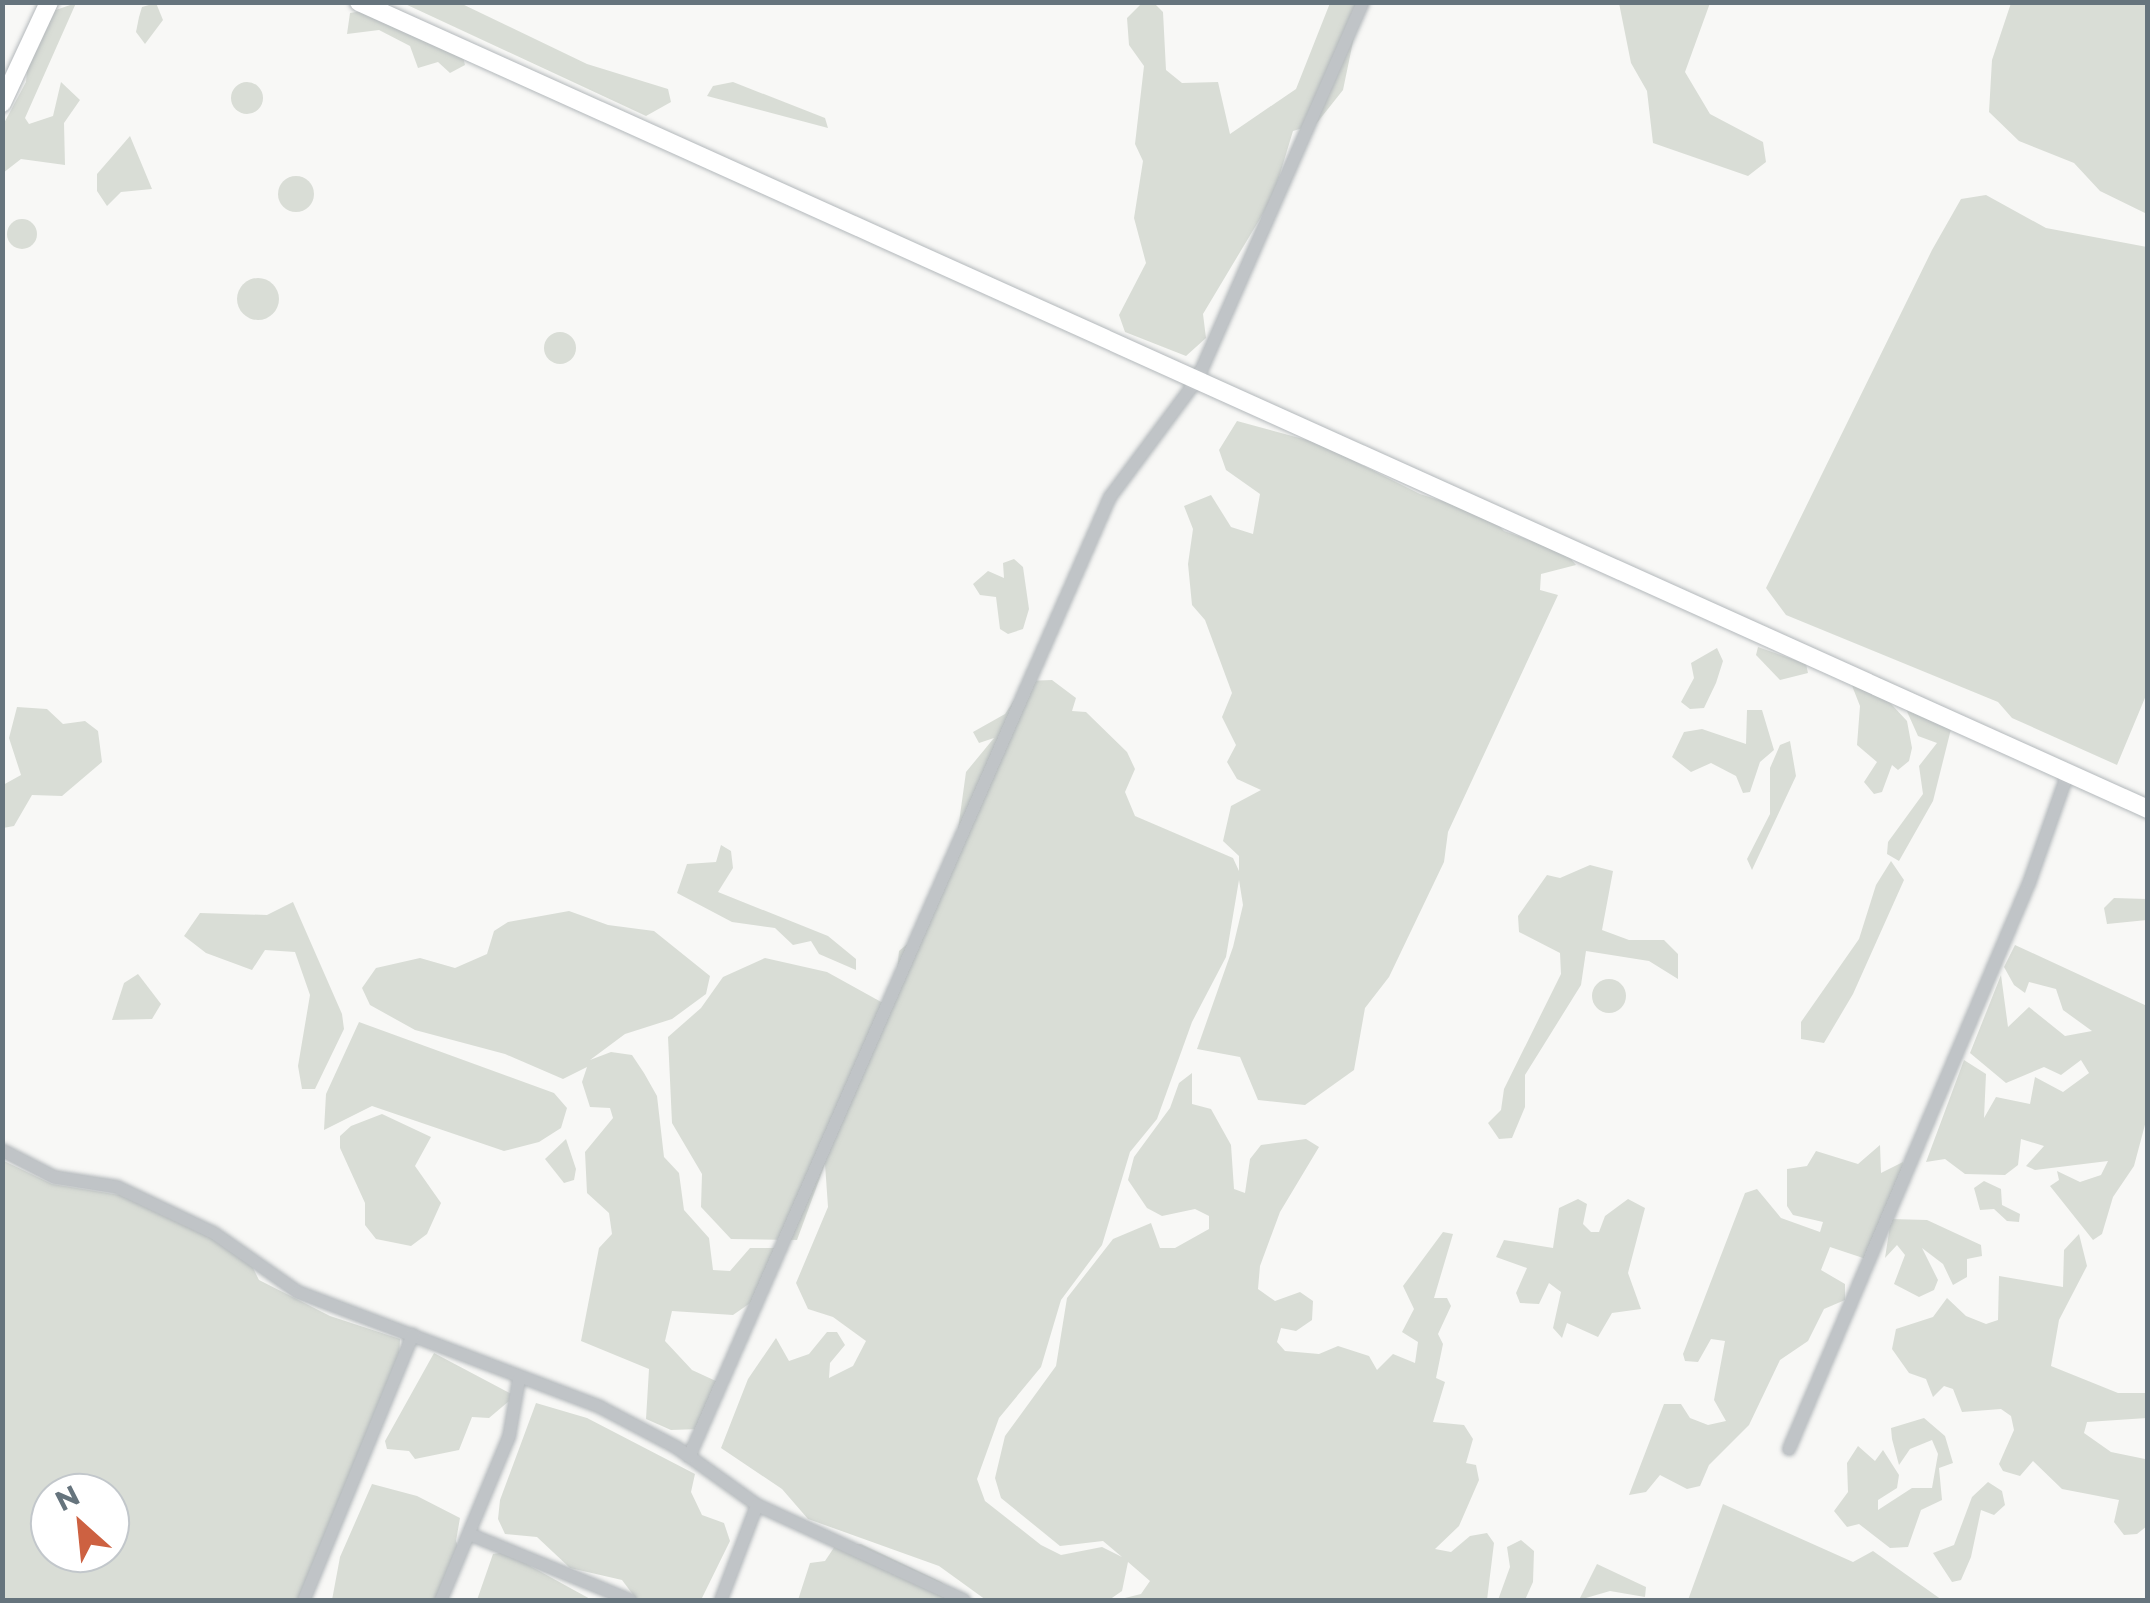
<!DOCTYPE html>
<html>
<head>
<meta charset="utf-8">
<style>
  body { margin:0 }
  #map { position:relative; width:2150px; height:1603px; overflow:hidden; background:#f8f8f6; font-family:Montserrat,sans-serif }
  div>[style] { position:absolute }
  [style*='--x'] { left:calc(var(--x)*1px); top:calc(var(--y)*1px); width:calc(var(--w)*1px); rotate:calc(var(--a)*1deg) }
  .green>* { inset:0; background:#d9ddd6 }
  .round { border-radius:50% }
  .roads { filter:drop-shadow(0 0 2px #b3b8bb) drop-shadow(0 0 2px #b3b8bb) }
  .street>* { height:12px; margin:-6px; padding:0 6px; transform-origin:6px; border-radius:6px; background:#c0c4c7 }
  .secondary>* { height:18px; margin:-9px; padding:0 9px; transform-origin:9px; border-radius:9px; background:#fff }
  span { translate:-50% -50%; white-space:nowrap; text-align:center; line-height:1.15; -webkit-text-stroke:10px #fff; paint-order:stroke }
  .frame { position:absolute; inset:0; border:5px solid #66747d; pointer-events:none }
  .north { position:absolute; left:30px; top:1473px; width:100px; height:100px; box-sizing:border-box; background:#fff; border:2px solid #c2c7cb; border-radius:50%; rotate:333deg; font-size:28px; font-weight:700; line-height:40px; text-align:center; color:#66747d }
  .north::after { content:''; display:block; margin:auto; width:35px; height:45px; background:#cd6141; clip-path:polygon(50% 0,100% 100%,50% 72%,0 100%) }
</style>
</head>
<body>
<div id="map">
  <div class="green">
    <i style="clip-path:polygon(76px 3px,25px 118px,29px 124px,53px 116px,61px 82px,80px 100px,64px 123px,65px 165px,21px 159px,3px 173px,3px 125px,26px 82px,28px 59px,50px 12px)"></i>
    <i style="clip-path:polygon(156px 3px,163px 20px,145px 44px,136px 32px,139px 17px,142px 7px)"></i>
    <i style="clip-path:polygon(403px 3px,460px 3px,587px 64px,668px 89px,671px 102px,646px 116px)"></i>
    <i style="clip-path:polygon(1142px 3px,1154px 3px,1163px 12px,1166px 70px,1182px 83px,1218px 82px,1230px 134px,1296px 89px,1330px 3px,1361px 3px,1343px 90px,1316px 124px,1293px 131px,1273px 197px,1203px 314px,1206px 338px,1186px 356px,1125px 332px,1119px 315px,1146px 263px,1134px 218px,1143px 161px,1135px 144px,1144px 66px,1129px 45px,1127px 18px)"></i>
    <i style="clip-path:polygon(1619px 3px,1710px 3px,1685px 72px,1710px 114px,1763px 142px,1766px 162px,1748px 176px,1653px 143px,1647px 91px,1631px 63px)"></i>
    <i style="clip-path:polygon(2011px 3px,2147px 3px,2147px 214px,2100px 191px,2074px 163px,2019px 141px,1989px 112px,1992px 60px)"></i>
    <i style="clip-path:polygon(369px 10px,463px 57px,465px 65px,450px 73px,438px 62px,418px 68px,410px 46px,379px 30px,347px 34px,350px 13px)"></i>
    <i class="round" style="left:231px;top:82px;width:32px;height:32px"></i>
    <i style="clip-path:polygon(733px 82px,825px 118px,828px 128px,707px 96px,713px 86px)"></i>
    <i style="clip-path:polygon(130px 136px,152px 189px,121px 192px,107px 206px,97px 191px,97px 174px)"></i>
    <i class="round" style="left:278px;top:176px;width:36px;height:36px"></i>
    <i style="clip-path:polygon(1986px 195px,2046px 228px,2147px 247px,2147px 693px,2117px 765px,2012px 718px,1998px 702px,1786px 615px,1766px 588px,1932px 250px,1961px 199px)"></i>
    <i class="round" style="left:7px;top:219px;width:30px;height:30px"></i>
    <i class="round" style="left:237px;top:278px;width:42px;height:42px"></i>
    <i class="round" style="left:544px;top:332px;width:32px;height:32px"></i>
    <i style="clip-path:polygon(1237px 421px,1318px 443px,1420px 494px,1490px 516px,1504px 531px,1566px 553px,1576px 565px,1541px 574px,1540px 590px,1558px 595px,1448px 832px,1444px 862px,1389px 977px,1365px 1008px,1354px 1070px,1305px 1105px,1258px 1100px,1240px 1057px,1197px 1049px,1233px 947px,1243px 905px,1239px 880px,1226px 957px,1192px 1022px,1157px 1119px,1130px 1152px,1102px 1245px,1061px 1300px,1041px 1367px,999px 1418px,977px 1479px,985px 1501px,1041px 1545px,1061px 1555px,1102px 1547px,1122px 1557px,1103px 1541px,1060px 1546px,1001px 1498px,995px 1478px,1005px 1436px,1056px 1366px,1067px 1298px,1113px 1239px,1151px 1223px,1160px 1248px,1175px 1248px,1209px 1229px,1209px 1216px,1195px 1209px,1162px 1216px,1147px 1208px,1128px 1180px,1134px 1157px,1170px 1108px,1179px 1083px,1192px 1073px,1192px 1104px,1211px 1109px,1231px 1145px,1234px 1189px,1245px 1193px,1250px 1159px,1261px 1145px,1306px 1139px,1319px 1147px,1280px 1212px,1260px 1266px,1258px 1289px,1275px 1301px,1300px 1292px,1313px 1301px,1312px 1320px,1296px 1331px,1281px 1328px,1277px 1342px,1285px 1351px,1319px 1354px,1338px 1346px,1369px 1356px,1377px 1370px,1393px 1354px,1415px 1363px,1418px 1342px,1402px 1332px,1414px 1309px,1403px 1286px,1443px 1232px,1453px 1234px,1434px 1298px,1447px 1298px,1451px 1306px,1438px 1334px,1443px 1344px,1436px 1378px,1445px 1382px,1433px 1422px,1464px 1425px,1473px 1439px,1466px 1463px,1476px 1465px,1479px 1480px,1459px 1526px,1435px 1549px,1451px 1552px,1470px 1536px,1487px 1533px,1494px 1543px,1487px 1600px,1117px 1600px,1141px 1594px,1150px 1581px,1128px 1562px,1122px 1591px,1109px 1600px,986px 1600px,939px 1566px,808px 1519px,782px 1489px,721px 1448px,748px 1379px,776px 1338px,789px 1361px,809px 1354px,827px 1332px,837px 1332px,845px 1345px,830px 1363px,829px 1378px,853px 1366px,866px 1341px,833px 1317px,808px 1309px,796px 1283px,828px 1207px,825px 1164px,797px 1240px,731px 1239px,701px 1207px,702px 1174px,672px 1123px,668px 1037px,701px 1008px,723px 977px,765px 958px,827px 972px,883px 1003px,896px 981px,899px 951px,911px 941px,956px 844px,966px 772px,994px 738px,979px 743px,973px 732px,1005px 714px,1027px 681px,1052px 680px,1076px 698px,1072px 711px,1086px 712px,1127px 752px,1135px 769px,1125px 792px,1135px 816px,1233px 858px,1239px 871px,1239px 856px,1223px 841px,1231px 806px,1261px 790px,1237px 779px,1227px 762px,1236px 745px,1222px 717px,1232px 693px,1205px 620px,1192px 605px,1188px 564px,1193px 529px,1184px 506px,1211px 495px,1231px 527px,1253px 534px,1260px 494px,1226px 470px,1219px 450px)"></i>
    <i style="clip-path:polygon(1014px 559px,1023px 567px,1029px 609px,1023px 629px,1008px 634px,1000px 629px,996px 597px,980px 595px,973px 584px,988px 571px,1004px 578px,1003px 563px)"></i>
    <i style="clip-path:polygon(1758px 647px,1806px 664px,1808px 673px,1780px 680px,1756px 655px)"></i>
    <i style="clip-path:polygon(1717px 648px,1723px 661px,1716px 683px,1704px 708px,1690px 709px,1681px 702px,1694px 678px,1691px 663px)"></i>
    <i style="clip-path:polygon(1863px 674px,1881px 678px,1879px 691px,1907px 721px,1912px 748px,1909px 761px,1898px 770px,1892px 765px,1882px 792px,1874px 794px,1864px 782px,1877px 762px,1857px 745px,1860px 706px,1849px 678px)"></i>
    <i style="clip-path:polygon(17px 707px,47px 709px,63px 724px,85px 721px,98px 731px,102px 762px,62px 796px,32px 795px,14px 826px,3px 828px,3px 785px,21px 775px,9px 738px)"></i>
    <i style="clip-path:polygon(1905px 707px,1951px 729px,1933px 801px,1899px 861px,1887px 854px,1888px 842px,1923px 794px,1919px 766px,1937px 743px,1918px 736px)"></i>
    <i style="clip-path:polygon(1747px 710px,1762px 710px,1774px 750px,1760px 762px,1750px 792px,1743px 793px,1736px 776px,1711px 763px,1691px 772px,1672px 757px,1684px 732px,1702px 729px,1746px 744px)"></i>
    <i style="clip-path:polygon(1790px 741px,1796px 776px,1752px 870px,1747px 859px,1770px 814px,1770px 768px,1780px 745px)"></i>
    <i style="clip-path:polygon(721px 845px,731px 851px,733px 868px,718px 892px,828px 936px,856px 959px,856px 970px,819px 954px,811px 941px,793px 945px,775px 928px,732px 922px,677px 893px,687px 864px,716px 862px)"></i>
    <i style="clip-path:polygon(1891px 861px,1904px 880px,1853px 994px,1824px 1043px,1801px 1039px,1801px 1022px,1859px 939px,1876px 885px)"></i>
    <i style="clip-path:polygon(1590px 865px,1613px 871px,1602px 930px,1629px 940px,1664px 940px,1678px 954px,1678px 979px,1649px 961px,1586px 951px,1581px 985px,1525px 1075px,1525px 1107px,1512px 1138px,1499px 1139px,1488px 1123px,1501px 1110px,1504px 1089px,1561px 974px,1560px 953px,1519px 932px,1518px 916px,1547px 875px,1560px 878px)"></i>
    <i style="clip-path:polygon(2114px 898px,2147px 899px,2147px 920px,2107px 924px,2104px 908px)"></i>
    <i style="clip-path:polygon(293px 902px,342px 1014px,344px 1029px,315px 1089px,302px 1089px,298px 1066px,310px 995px,295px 952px,265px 950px,252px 970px,206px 953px,184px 936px,200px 913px,267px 915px)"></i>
    <i style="clip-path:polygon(569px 911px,608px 925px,654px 931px,710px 976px,706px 994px,672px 1019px,625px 1034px,590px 1060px,611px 1052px,632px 1055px,644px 1073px,657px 1096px,664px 1157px,679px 1173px,684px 1210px,709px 1238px,713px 1270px,730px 1271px,750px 1248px,778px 1248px,756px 1299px,733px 1315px,672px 1311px,665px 1341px,692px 1370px,718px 1382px,700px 1429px,671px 1430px,646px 1419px,649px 1369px,581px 1341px,599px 1248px,612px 1234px,609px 1213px,587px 1193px,585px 1152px,613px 1118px,610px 1108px,590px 1107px,582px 1082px,587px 1067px,563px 1079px,505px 1054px,415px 1030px,370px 1005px,362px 988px,376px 968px,420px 958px,455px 968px,487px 954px,494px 931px,508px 922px)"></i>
    <i style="clip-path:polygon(2015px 945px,2147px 1006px,2147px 1117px,2134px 1166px,2113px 1197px,2102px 1234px,2093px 1240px,2050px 1186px,2059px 1180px,2057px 1171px,2080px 1182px,2101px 1175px,2108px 1161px,2035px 1170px,2026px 1166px,2044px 1146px,2021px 1139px,2018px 1165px,2005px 1175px,1965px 1174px,1945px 1159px,1926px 1162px,1964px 1060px,1986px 1074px,1984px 1118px,1996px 1097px,2030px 1104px,2035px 1077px,2063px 1092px,2089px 1073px,2081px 1060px,2061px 1075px,2044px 1067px,2006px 1083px,1970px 1053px,2001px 975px,2008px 1027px,2029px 1007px,2065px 1036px,2092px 1031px,2063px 1010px,2056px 989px,2029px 982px,2025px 993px,2014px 985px,2004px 967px)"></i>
    <i style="clip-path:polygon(138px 974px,161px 1004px,152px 1019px,112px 1020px,124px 983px)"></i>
    <i class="round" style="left:1592px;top:979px;width:34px;height:34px"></i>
    <i style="clip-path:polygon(359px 1022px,554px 1093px,567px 1108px,561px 1128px,539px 1142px,504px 1151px,372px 1106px,324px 1130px,326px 1094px)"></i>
    <i style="clip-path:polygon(382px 1114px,431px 1137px,415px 1166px,441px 1203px,427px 1234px,411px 1246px,376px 1239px,365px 1225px,365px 1203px,340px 1148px,340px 1136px,351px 1126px)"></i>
    <i style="clip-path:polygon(566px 1139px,576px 1169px,574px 1180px,564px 1183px,545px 1159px)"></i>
    <i style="clip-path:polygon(1880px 1145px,1881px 1173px,1903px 1162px,1900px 1187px,1866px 1259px,1830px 1247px,1821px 1270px,1845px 1284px,1845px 1300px,1824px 1309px,1808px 1341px,1780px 1360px,1749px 1425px,1709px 1465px,1700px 1486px,1687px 1489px,1660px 1475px,1646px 1492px,1629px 1495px,1664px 1404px,1681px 1404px,1690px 1418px,1708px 1425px,1726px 1421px,1714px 1400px,1725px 1341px,1711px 1339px,1698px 1362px,1685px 1361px,1683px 1354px,1745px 1193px,1757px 1189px,1781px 1218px,1820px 1232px,1823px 1222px,1793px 1215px,1787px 1206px,1787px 1169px,1807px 1166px,1816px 1151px,1858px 1164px)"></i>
    <i style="clip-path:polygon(evenodd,2px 1160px,52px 1184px,120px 1195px,213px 1239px,251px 1264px,259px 1280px,330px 1316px,400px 1339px,399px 1359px,298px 1600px,3px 1600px,2px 1160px,50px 1493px,110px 1493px,110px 1553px,50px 1553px,50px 1493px)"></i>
    <i style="clip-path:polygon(1984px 1181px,2001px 1189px,2002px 1205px,2020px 1214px,2019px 1222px,2007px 1221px,1994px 1209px,1980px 1210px,1974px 1188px)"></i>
    <i style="clip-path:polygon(1578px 1199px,1587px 1204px,1583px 1224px,1591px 1232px,1599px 1232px,1605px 1216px,1628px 1199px,1645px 1208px,1628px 1273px,1641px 1309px,1612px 1313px,1598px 1337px,1567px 1323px,1562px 1338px,1553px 1328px,1561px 1292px,1549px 1283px,1539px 1304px,1520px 1303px,1516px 1293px,1527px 1268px,1496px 1257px,1504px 1240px,1553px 1248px,1559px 1208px)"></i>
    <i style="clip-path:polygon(1891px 1219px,1927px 1220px,1981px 1245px,1982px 1256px,1967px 1259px,1967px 1277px,1953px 1285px,1943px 1264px,1922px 1248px,1938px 1280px,1934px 1290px,1919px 1297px,1894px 1284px,1905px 1255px,1897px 1245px,1885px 1258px)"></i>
    <i style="clip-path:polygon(2079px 1234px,2087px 1266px,2059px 1320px,2051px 1366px,2118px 1393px,2147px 1393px,2147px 1418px,2087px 1422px,2084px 1433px,2111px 1452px,2145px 1459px,2147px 1526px,2137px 1534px,2124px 1535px,2114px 1522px,2119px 1500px,2062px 1489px,2033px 1461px,2020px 1476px,2003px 1471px,1999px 1464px,2014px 1430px,2011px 1416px,2001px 1409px,1962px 1412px,1953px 1389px,1944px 1386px,1933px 1397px,1926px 1379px,1909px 1373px,1892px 1349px,1896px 1329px,1933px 1317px,1947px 1298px,1966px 1316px,1986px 1324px,1998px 1320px,1999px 1276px,2063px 1287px,2064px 1250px)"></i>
    <i style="clip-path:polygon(434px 1353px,515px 1396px,489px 1418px,472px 1417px,459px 1450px,415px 1459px,409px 1451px,387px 1449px,385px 1441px)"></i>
    <i style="clip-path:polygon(536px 1403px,587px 1418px,695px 1474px,691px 1492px,702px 1515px,724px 1523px,730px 1541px,701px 1600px,637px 1600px,622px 1580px,570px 1568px,537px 1537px,505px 1534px,498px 1519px,500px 1500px)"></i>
    <i style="clip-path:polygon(1924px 1418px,1945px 1436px,1953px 1463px,1939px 1468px,1942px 1500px,1921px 1510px,1908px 1547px,1890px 1548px,1859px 1524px,1847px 1527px,1834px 1511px,1848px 1492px,1847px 1463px,1858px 1446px,1875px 1461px,1883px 1450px,1899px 1475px,1897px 1488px,1878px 1500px,1878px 1510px,1912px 1488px,1932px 1488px,1938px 1454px,1932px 1440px,1910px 1449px,1899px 1465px,1892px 1439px,1891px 1428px)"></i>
    <i style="clip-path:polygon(1988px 1482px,2002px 1491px,2005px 1505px,1994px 1515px,1981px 1510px,1971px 1557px,1961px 1580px,1952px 1582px,1933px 1553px,1954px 1545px,1972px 1497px)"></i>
    <i style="clip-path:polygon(372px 1484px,417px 1496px,460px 1518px,456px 1541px,463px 1561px,437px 1600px,332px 1600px,340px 1557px)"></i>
    <i style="clip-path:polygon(1723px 1504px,1853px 1562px,1873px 1551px,1942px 1600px,1688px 1600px)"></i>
    <i style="clip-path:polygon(1521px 1540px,1534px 1551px,1533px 1582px,1525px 1600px,1498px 1600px,1510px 1567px,1507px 1547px)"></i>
    <i style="clip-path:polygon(861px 1544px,941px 1582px,964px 1600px,798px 1600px,810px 1563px,825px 1561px,835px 1546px)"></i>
    <i style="clip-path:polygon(505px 1552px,592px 1600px,477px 1600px,493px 1554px)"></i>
    <i style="clip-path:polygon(1597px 1564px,1646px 1587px,1645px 1597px,1610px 1591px,1579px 1600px)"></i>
  </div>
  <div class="roads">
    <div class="street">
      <i style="--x:2;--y:1150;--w:59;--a:27.4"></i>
      <i style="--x:54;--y:1177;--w:64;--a:9"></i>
      <i style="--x:117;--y:1187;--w:107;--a:25.4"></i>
      <i style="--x:214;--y:1233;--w:103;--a:35.1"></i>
      <i style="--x:298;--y:1292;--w:323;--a:20.8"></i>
      <i style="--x:600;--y:1407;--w:86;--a:27.8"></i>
      <i style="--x:676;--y:1447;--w:100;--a:35.6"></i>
      <i style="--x:757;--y:1505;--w:102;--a:110.8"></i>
      <i style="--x:1789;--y:1449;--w:615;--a:-67.02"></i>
      <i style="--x:2029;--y:883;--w:117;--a:-70.5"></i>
      <i style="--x:689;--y:1457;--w:1048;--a:-66.32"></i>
      <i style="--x:1110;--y:497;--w:146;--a:-53.4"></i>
      <i style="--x:1197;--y:380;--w:413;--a:-66.3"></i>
      <i style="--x:757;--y:1505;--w:228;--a:24.7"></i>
      <i style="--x:469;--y:1534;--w:174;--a:22.3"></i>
      <i style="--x:304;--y:1600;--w:287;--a:-67.7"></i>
      <i style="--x:441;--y:1600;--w:177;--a:-67.4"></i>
      <i style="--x:509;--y:1437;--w:59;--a:-80.2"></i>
    </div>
    <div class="secondary">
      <i style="--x:359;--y:2;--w:1963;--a:24.28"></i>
      <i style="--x:2;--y:103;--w:111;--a:-65"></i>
    </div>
  </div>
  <div class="frame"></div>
  <div class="north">N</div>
</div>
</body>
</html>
